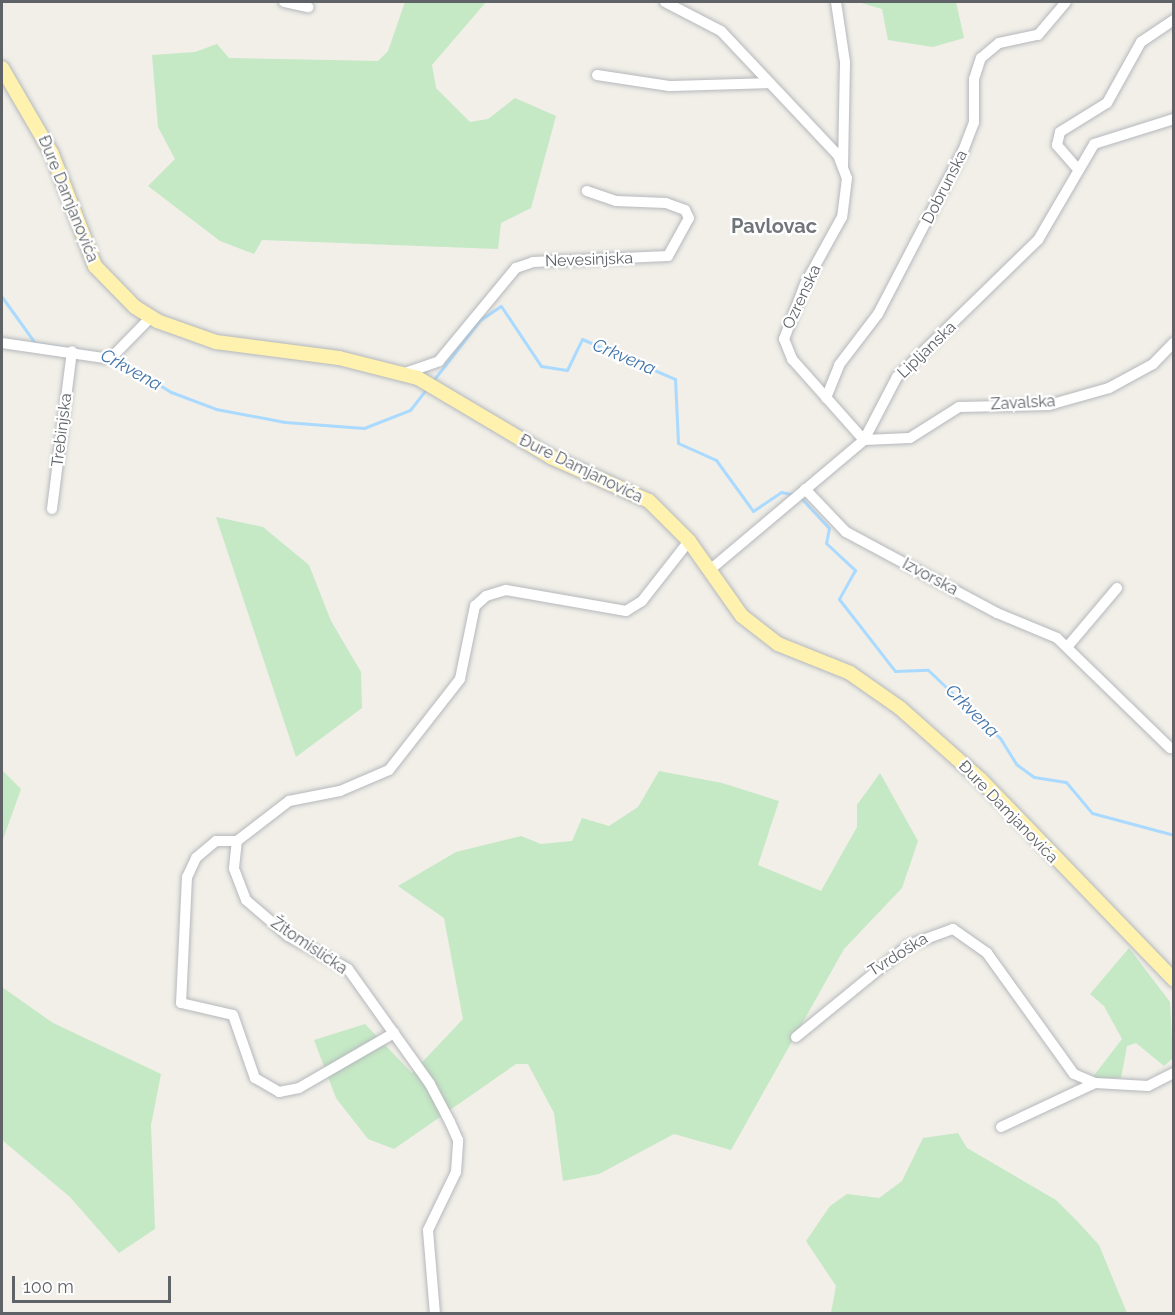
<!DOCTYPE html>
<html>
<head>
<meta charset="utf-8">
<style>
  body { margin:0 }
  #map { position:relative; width:1175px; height:1315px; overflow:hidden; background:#f1efe8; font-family:Raleway,sans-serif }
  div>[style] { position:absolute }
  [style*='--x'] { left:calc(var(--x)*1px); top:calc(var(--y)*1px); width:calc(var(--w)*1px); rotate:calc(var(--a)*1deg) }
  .green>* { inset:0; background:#c5e8c5 }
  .stream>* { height:3px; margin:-1.5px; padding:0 1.5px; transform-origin:1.5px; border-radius:1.5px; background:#aadaff }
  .roads { filter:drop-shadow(0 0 2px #b5b8bc) drop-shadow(0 0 2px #b5b8bc) }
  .minor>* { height:10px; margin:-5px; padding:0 5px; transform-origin:5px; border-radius:5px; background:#fff }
  .major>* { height:14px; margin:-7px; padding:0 7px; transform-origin:7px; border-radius:7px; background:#fff2af }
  span { translate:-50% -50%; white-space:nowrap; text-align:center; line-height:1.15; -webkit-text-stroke:4.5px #fff; paint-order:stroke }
  .street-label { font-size:16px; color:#5f6368 }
  .water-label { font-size:18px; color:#4174aa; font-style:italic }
  .quarter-label { font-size:20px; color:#70757a; font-weight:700 }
  .frame { position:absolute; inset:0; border:3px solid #5f6368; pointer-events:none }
  .scale { position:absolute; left:12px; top:1276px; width:159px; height:27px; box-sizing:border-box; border:3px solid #5f6368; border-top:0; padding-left:8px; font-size:18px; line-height:21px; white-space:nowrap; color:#5f6368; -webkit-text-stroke:4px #fff; paint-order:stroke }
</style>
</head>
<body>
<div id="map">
  <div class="green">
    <i style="clip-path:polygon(405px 2px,486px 2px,432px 65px,436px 88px,470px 122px,488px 119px,515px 98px,556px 116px,531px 208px,501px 223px,498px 249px,262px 240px,254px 254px,220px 241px,148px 186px,175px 159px,158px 127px,152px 55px,195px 52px,217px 44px,229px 58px,378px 61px,388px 51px)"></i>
    <i style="clip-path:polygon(858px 2px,956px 2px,964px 38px,933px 47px,888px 40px,882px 9px)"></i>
    <i style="clip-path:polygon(216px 517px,263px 527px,309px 565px,331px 621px,361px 672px,362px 708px,296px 757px)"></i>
    <i style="clip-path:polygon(2px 770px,21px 789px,2px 842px)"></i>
    <i style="clip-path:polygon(659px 771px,722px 783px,779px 801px,758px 865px,821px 891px,857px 827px,857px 805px,880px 773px,918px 841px,902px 888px,844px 949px,731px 1150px,674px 1134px,599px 1174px,563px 1181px,554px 1113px,528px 1064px,516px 1064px,394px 1149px,368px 1139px,336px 1098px,314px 1040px,365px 1024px,412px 1073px,463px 1019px,444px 918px,398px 886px,456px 852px,521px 836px,541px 844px,572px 841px,582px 818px,609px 826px,638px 807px)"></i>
    <i style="clip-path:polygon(1129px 948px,1170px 1002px,1173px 1058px,1164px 1066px,1136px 1043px,1127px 1046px,1121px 1078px,1092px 1078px,1122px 1039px,1104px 1006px,1090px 994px)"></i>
    <i style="clip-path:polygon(2px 987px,53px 1023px,161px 1074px,151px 1125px,155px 1229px,119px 1253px,70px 1197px,2px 1140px)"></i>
    <i style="clip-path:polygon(958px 1133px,967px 1148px,1056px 1200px,1078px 1222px,1099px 1245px,1127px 1313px,831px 1313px,836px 1286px,806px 1241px,830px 1206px,847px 1194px,879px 1198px,902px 1181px,923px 1138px)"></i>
  </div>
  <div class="stream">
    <i style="--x:2;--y:297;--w:57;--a:54.3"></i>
    <i style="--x:35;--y:343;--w:76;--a:9.1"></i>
    <i style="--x:116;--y:358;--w:65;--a:31.7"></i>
    <i style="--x:171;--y:392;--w:48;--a:20.7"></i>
    <i style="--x:216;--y:409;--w:70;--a:10.7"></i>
    <i style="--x:285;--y:422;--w:79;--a:4.3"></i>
    <i style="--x:364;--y:428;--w:49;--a:-21.4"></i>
    <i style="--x:410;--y:410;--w:29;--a:-52"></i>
    <i style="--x:432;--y:382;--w:78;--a:-52.3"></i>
    <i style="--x:480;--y:320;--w:25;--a:-34"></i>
    <i style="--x:501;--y:306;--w:72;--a:56.3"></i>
    <i style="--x:541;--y:366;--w:26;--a:9"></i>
    <i style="--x:567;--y:370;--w:34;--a:-64"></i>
    <i style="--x:582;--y:339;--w:101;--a:23.3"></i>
    <i style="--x:675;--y:379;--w:64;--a:87.3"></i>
    <i style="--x:678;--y:443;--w:42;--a:24.1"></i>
    <i style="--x:716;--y:460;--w:63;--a:54"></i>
    <i style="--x:753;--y:511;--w:34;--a:-34"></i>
    <i style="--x:781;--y:492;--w:15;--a:11"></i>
    <i style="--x:801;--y:498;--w:41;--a:47"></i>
    <i style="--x:829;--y:528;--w:15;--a:101"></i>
    <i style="--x:826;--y:543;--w:40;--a:43"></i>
    <i style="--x:855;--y:570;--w:33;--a:119"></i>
    <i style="--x:839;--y:599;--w:91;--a:52.1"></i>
    <i style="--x:895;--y:671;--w:33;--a:-2"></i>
    <i style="--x:928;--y:670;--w:99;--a:43.4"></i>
    <i style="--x:1000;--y:738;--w:31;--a:58"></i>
    <i style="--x:1016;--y:764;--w:22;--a:36"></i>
    <i style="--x:1034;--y:777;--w:32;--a:9"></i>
    <i style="--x:1066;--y:782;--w:40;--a:50"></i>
    <i style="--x:1092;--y:813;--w:85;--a:15"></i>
  </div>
  <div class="roads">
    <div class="minor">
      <i style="--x:284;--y:2;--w:25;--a:12"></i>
      <i style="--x:665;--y:2;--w:63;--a:27.4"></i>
      <i style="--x:721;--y:31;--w:170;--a:46.7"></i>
      <i style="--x:838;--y:155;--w:25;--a:69"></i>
      <i style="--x:847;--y:178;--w:39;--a:97"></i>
      <i style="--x:842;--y:217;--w:77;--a:118.9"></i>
      <i style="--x:805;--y:284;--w:59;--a:110.9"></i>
      <i style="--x:784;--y:339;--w:22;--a:68"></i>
      <i style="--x:792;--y:359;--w:108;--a:48.4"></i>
      <i style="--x:836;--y:2;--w:61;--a:81.5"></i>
      <i style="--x:845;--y:62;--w:105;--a:91.1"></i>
      <i style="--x:597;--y:75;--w:73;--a:8.7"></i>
      <i style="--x:669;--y:86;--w:99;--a:-1.7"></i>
      <i style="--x:1076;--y:167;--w:29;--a:-131"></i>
      <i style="--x:1057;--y:145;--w:13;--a:-77"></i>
      <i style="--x:1060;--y:132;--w:55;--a:-31.7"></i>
      <i style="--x:1107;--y:103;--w:70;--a:-60.9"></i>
      <i style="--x:1141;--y:42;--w:40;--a:-34"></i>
      <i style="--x:2;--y:343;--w:109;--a:8.4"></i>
      <i style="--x:110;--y:359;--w:57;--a:-45.7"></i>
      <i style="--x:405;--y:373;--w:36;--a:-19"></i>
      <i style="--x:439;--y:361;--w:121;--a:-50.4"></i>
      <i style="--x:516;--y:268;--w:18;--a:-19"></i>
      <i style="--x:533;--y:262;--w:135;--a:-2.5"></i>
      <i style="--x:668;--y:256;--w:43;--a:-61.1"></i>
      <i style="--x:689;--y:218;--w:9;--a:-117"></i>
      <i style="--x:685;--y:210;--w:20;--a:-160"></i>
      <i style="--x:666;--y:203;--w:50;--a:-177.7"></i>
      <i style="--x:616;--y:201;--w:31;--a:-161"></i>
      <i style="--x:826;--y:398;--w:35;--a:-68"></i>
      <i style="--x:839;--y:365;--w:64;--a:-52.6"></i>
      <i style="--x:878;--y:314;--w:184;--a:-62.5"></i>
      <i style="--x:963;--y:151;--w:30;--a:-69"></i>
      <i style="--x:974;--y:123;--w:44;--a:-90"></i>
      <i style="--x:974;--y:79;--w:22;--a:-72"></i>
      <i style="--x:981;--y:58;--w:23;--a:-40"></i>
      <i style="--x:999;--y:43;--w:40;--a:-12"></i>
      <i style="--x:1038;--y:35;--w:43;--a:-49.7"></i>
      <i style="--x:864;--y:440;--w:46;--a:-2.5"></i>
      <i style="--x:910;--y:438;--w:58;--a:-32.3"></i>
      <i style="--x:959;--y:407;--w:90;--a:-1.3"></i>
      <i style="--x:1049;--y:405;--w:62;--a:-15.8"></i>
      <i style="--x:1109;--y:388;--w:50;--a:-28.6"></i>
      <i style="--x:1153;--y:364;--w:30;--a:-46"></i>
      <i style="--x:805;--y:489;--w:59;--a:46.4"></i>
      <i style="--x:846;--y:532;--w:171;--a:28.2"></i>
      <i style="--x:997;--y:613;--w:65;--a:22.6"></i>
      <i style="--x:1057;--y:638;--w:158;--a:44.2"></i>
      <i style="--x:52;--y:509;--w:159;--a:-82.8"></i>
      <i style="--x:711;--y:569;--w:200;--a:-40.1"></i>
      <i style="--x:864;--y:440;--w:71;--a:-62.4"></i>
      <i style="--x:897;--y:377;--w:197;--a:-44.2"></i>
      <i style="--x:1038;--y:240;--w:111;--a:-59.7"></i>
      <i style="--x:1094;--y:144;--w:84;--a:-17.4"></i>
      <i style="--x:1068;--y:646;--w:76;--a:-49.8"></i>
      <i style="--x:237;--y:841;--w:21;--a:180"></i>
      <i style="--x:216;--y:841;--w:26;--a:140"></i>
      <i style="--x:196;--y:858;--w:21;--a:115"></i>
      <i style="--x:187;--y:877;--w:126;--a:92.7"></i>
      <i style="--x:181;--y:1003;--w:53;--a:13"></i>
      <i style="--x:233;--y:1015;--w:67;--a:70.8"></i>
      <i style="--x:255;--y:1078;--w:28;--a:30"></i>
      <i style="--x:279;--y:1092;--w:20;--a:-11"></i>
      <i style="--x:299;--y:1088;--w:110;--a:-30.1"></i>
      <i style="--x:796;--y:1037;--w:146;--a:-39.2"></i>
      <i style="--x:909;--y:945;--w:47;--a:-20"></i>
      <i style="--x:953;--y:929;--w:42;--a:35.2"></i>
      <i style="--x:987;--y:953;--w:149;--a:54.3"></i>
      <i style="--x:1074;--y:1074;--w:23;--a:23"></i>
      <i style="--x:1095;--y:1083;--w:53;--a:3.2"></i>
      <i style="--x:1148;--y:1086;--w:29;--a:-27"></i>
      <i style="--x:1001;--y:1127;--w:104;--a:-25.1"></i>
      <i style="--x:435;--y:1314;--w:84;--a:-94.8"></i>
      <i style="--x:428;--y:1230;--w:64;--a:-64.2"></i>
      <i style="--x:456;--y:1172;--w:32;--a:-86"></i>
      <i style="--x:458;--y:1140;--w:20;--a:-114"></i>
      <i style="--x:450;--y:1122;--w:43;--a:-117.8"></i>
      <i style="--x:430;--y:1084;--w:141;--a:-125.5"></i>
      <i style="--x:348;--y:969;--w:68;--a:-151.2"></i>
      <i style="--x:288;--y:936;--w:55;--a:-139.4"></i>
      <i style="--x:246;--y:900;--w:34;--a:-111"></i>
      <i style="--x:234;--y:868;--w:27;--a:-84"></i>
      <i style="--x:237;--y:841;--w:66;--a:-37.6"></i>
      <i style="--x:289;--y:801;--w:52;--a:-11.1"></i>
      <i style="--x:340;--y:791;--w:53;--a:-23.2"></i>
      <i style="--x:389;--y:770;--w:115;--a:-52"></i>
      <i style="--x:460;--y:679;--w:75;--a:-78.4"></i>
      <i style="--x:475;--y:606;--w:15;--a:-42"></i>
      <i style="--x:486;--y:596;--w:21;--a:-17"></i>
      <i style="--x:506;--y:590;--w:122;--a:9.9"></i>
      <i style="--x:626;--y:611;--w:19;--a:-32"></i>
      <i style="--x:642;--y:601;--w:76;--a:-51.9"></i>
    </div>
    <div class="major">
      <i style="--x:2;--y:68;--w:99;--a:59.8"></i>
      <i style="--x:52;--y:154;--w:120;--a:69"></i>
      <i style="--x:95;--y:266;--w:57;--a:45.7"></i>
      <i style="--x:135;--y:307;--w:26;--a:32"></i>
      <i style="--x:157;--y:321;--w:63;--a:19.6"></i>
      <i style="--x:216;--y:342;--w:124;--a:7.4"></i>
      <i style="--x:339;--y:358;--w:81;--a:14.2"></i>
      <i style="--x:418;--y:378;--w:155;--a:30.7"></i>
      <i style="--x:551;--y:457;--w:107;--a:24.2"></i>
      <i style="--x:649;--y:501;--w:57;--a:45"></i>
      <i style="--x:689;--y:541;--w:92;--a:54.8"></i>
      <i style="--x:742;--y:616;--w:46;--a:37.9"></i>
      <i style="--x:778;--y:644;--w:78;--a:21.9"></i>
      <i style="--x:850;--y:673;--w:61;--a:35"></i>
      <i style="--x:900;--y:708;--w:108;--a:41.6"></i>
      <i style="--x:981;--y:780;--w:278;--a:46"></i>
    </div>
  </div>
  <div class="street-label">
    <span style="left:945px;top:187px;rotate:-63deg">Dobrunska</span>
    <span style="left:68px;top:199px;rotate:68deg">Đure Damjanovića</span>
    <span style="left:589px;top:260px;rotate:-2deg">Nevesinjska</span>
    <span style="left:802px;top:297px;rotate:-65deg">Ozrenska</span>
    <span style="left:927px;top:350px;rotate:-44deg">Lipljanska</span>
    <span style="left:1023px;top:403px;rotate:-3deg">Zavalska</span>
    <span style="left:62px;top:430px;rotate:-83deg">Trebinjska</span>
    <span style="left:581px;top:469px;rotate:26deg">Đure Damjanovića</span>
    <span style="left:930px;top:577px;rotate:28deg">Izvorska</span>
    <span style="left:1008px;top:812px;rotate:46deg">Đure Damjanovića</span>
    <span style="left:309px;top:946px;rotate:34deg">Žitomislićka</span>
    <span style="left:898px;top:955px;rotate:-32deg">Tvrdoška</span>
  </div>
  <div class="water-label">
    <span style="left:624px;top:357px;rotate:23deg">Crkvena</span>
    <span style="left:131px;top:370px;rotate:29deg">Crkvena</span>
    <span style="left:972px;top:711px;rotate:45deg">Crkvena</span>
  </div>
  <div class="quarter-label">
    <span style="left:774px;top:226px">Pavlovac</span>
  </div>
  <div class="frame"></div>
  <div class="scale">100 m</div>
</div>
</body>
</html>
